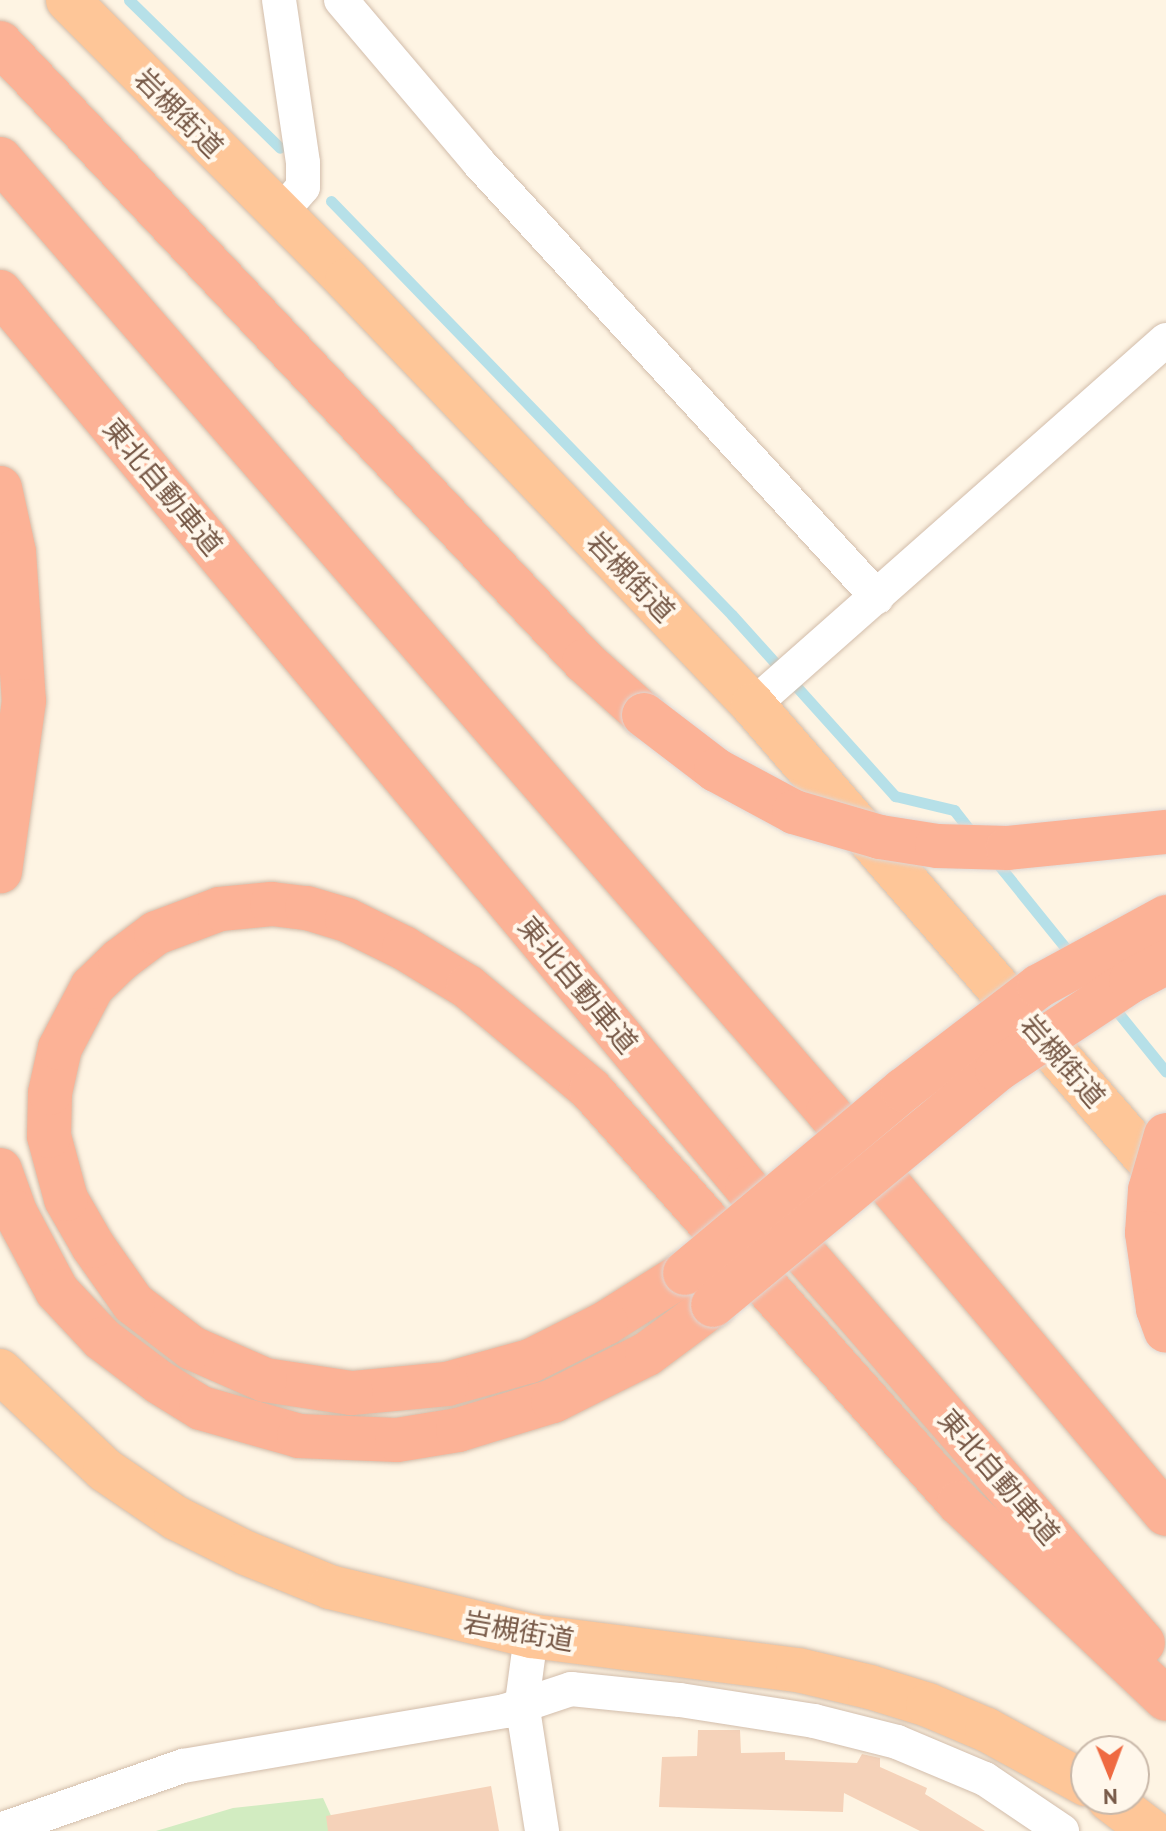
<!DOCTYPE html>
<html>
<head>
<meta charset="utf-8">
<style>
  body { margin:0 }
  #map { position:relative; width:1166px; height:1831px; overflow:hidden; background:#fef4e3; font-family:"PT Sans","Noto Sans JP",sans-serif }
  div>[style] { position:absolute }
  [style*='--x'] { left:calc(var(--x)*1px); top:calc(var(--y)*1px); width:calc(var(--w)*1px); rotate:calc(var(--a)*1deg) }
  .green>* { inset:0; background:#d2ecc1 }
  .stream>* { height:11px; margin:-5.5px; padding:0 5.5px; transform-origin:5.5px; border-radius:5.5px; background:#b6e0e8 }
  .building>* { inset:0; background:#f5d2b9 }
  .roads { filter:drop-shadow(0 0 2px #d2bdab) drop-shadow(0 0 2px #d2bdab) }
  .minor>* { height:34px; margin:-17px; padding:0 17px; transform-origin:17px; border-radius:17px; background:#fff }
  .trunk>* { height:44px; margin:-22px; padding:0 22px; transform-origin:22px; border-radius:22px; background:#fec698 }
  .motorway>* { height:44px; margin:-22px; padding:0 22px; transform-origin:22px; border-radius:22px; background:#fcb296 }
  .bridges { filter:drop-shadow(0 0 2px #ded7d3) drop-shadow(0 0 2px #ded7d3) }
  .motorway-bridge>* { height:44px; margin:-22px; padding:0 22px; transform-origin:22px; border-radius:22px; background:#fcb296 }
  span { translate:-50% -50%; white-space:nowrap; text-align:center; line-height:1.15; -webkit-text-stroke:8px #fff7eb; paint-order:stroke }
  .street-label { font-size:28px; color:#775947 }
  .north { position:absolute; left:1070px; top:1735px; width:80px; height:80px; box-sizing:border-box; background:#fff7eb; border:2px solid #c9b8a9; border-radius:50%; rotate:179deg; font-size:22px; font-weight:700; line-height:32px; text-align:center; color:#775947 }
  .north::after { content:''; display:block; margin:auto; width:28px; height:36px; background:#ef6a41; clip-path:polygon(50% 0,100% 100%,50% 72%,0 100%) }
</style>
</head>
<body>
<div id="map">
  <div class="green">
    <i style="clip-path:polygon(323px 1798px,338px 1831px,156px 1831px,233px 1808px)"></i>
  </div>
  <div class="stream">
    <i style="--x:129;--y:0;--w:211;--a:44.4"></i>
    <i style="--x:331;--y:201;--w:576;--a:45.91"></i>
    <i style="--x:732;--y:615;--w:244;--a:48"></i>
    <i style="--x:895;--y:796;--w:61;--a:13.3"></i>
    <i style="--x:954;--y:810;--w:33;--a:52"></i>
    <i style="--x:993;--y:858;--w:127;--a:51.1"></i>
    <i style="--x:1111;--y:1004;--w:87;--a:51"></i>
  </div>
  <div class="building">
    <i style="clip-path:polygon(698px 1730px,740px 1730px,741px 1753px,785px 1752px,785px 1760px,857px 1763px,862px 1754px,880px 1758px,880px 1767px,927px 1788px,925px 1794px,985px 1831px,920px 1831px,844px 1793px,843px 1812px,659px 1807px,662px 1757px,697px 1756px)"></i>
    <i style="clip-path:polygon(491px 1786px,499px 1831px,328px 1831px,326px 1816px)"></i>
  </div>
  <div class="roads">
    <div class="minor">
      <i style="--x:279;--y:0;--w:165;--a:81.6"></i>
      <i style="--x:303;--y:163;--w:24;--a:90"></i>
      <i style="--x:303;--y:187;--w:37;--a:131"></i>
      <i style="--x:341;--y:0;--w:214;--a:49.7"></i>
      <i style="--x:479;--y:163;--w:589;--a:47.48"></i>
      <i style="--x:753;--y:705;--w:551;--a:-41.47"></i>
      <i style="--x:531;--y:1636;--w:68;--a:97.7"></i>
      <i style="--x:522;--y:1703;--w:130;--a:81.1"></i>
      <i style="--x:0;--y:1830;--w:194;--a:-19.3"></i>
      <i style="--x:183;--y:1766;--w:327;--a:-9.7"></i>
      <i style="--x:505;--y:1711;--w:70;--a:-18.4"></i>
      <i style="--x:571;--y:1689;--w:110;--a:5.8"></i>
      <i style="--x:680;--y:1700;--w:136;--a:8.9"></i>
      <i style="--x:814;--y:1721;--w:86;--a:14.2"></i>
      <i style="--x:897;--y:1742;--w:95;--a:22.8"></i>
      <i style="--x:985;--y:1779;--w:93;--a:34"></i>
    </div>
    <div class="trunk">
      <i style="--x:68;--y:0;--w:395;--a:45.1"></i>
      <i style="--x:347;--y:280;--w:588;--a:46.31"></i>
      <i style="--x:753;--y:705;--w:630;--a:49.05"></i>
      <i style="--x:0;--y:1371;--w:144;--a:43.3"></i>
      <i style="--x:105;--y:1470;--w:86;--a:34.1"></i>
      <i style="--x:176;--y:1518;--w:78;--a:26.6"></i>
      <i style="--x:246;--y:1553;--w:91;--a:22"></i>
      <i style="--x:330;--y:1587;--w:207;--a:13.7"></i>
      <i style="--x:531;--y:1636;--w:269;--a:7.3"></i>
      <i style="--x:798;--y:1670;--w:74;--a:13.3"></i>
      <i style="--x:870;--y:1687;--w:61;--a:17.2"></i>
      <i style="--x:928;--y:1705;--w:64;--a:23"></i>
      <i style="--x:987;--y:1730;--w:113;--a:28.6"></i>
      <i style="--x:1109;--y:1799;--w:53;--a:37.3"></i>
    </div>
    <div class="motorway">
      <i style="--x:0;--y:43;--w:850;--a:46.62"></i>
      <i style="--x:584;--y:661;--w:81;--a:42"></i>
      <i style="--x:0;--y:159;--w:1262;--a:49.01"></i>
      <i style="--x:828;--y:1112;--w:525;--a:49.94"></i>
      <i style="--x:0;--y:292;--w:1167;--a:50.18"></i>
      <i style="--x:747;--y:1188;--w:603;--a:48.97"></i>
      <i style="--x:0;--y:488;--w:66;--a:77.7"></i>
      <i style="--x:14;--y:552;--w:149;--a:86.2"></i>
      <i style="--x:24;--y:701;--w:172;--a:98"></i>
      <i style="--x:0;--y:1170;--w:45;--a:70.3"></i>
      <i style="--x:15;--y:1212;--w:89;--a:62"></i>
      <i style="--x:57;--y:1291;--w:66;--a:46.8"></i>
      <i style="--x:102;--y:1339;--w:71;--a:37"></i>
      <i style="--x:159;--y:1382;--w:49;--a:31.8"></i>
      <i style="--x:201;--y:1408;--w:102;--a:15.9"></i>
      <i style="--x:299;--y:1436;--w:98;--a:2.3"></i>
      <i style="--x:397;--y:1440;--w:62;--a:-9.3"></i>
      <i style="--x:458;--y:1430;--w:99;--a:-17"></i>
      <i style="--x:553;--y:1401;--w:105;--a:-26.6"></i>
      <i style="--x:647;--y:1354;--w:82;--a:-36.6"></i>
      <i style="--x:685;--y:1273;--w:93;--a:147.7"></i>
      <i style="--x:606;--y:1323;--w:85;--a:153.4"></i>
      <i style="--x:530;--y:1361;--w:86;--a:164.5"></i>
      <i style="--x:447;--y:1384;--w:96;--a:174.6"></i>
      <i style="--x:351;--y:1393;--w:87;--a:-171.4"></i>
      <i style="--x:265;--y:1380;--w:80;--a:-156.3"></i>
      <i style="--x:192;--y:1348;--w:74;--a:-142.7"></i>
      <i style="--x:133;--y:1303;--w:70;--a:-125.1"></i>
      <i style="--x:93;--y:1246;--w:54;--a:-119.9"></i>
      <i style="--x:66;--y:1199;--w:65;--a:-105.1"></i>
      <i style="--x:49;--y:1136;--w:43;--a:-88.7"></i>
      <i style="--x:50;--y:1093;--w:46;--a:-77.5"></i>
      <i style="--x:60;--y:1048;--w:69;--a:-62.3"></i>
      <i style="--x:92;--y:987;--w:39;--a:-44"></i>
      <i style="--x:120;--y:960;--w:45;--a:-36.9"></i>
      <i style="--x:156;--y:933;--w:68;--a:-20.6"></i>
      <i style="--x:220;--y:909;--w:52;--a:-5.5"></i>
      <i style="--x:272;--y:904;--w:35;--a:7"></i>
      <i style="--x:307;--y:908;--w:42;--a:16.7"></i>
      <i style="--x:347;--y:920;--w:64;--a:26.2"></i>
      <i style="--x:404;--y:948;--w:75;--a:31.4"></i>
      <i style="--x:468;--y:987;--w:160;--a:39.9"></i>
      <i style="--x:591;--y:1090;--w:553;--a:48.3"></i>
      <i style="--x:959;--y:1503;--w:285;--a:43.4"></i>
    </div>
  </div>
  <div class="bridges">
    <div class="motorway-bridge">
      <i style="--x:644;--y:715;--w:91;--a:37.4"></i>
      <i style="--x:716;--y:770;--w:89;--a:28.3"></i>
      <i style="--x:794;--y:812;--w:90;--a:16.2"></i>
      <i style="--x:880;--y:837;--w:58;--a:9"></i>
      <i style="--x:937;--y:846;--w:71;--a:1.6"></i>
      <i style="--x:1008;--y:848;--w:159;--a:-5.8"></i>
      <i style="--x:1166;--y:1135;--w:57;--a:106.2"></i>
      <i style="--x:1150;--y:1190;--w:43;--a:94"></i>
      <i style="--x:1147;--y:1233;--w:77;--a:81.8"></i>
      <i style="--x:1158;--y:1309;--w:23;--a:70"></i>
      <i style="--x:685;--y:1273;--w:285;--a:-40"></i>
      <i style="--x:903;--y:1090;--w:171;--a:-37.4"></i>
      <i style="--x:1039;--y:986;--w:145;--a:-28.5"></i>
      <i style="--x:713;--y:1305;--w:369;--a:-39.6"></i>
      <i style="--x:997;--y:1070;--w:161;--a:-33.6"></i>
      <i style="--x:1131;--y:981;--w:40;--a:-28"></i>
    </div>
  </div>
  <div class="street-label">
    <span style="left:179px;top:113px;rotate:45deg">岩槻街道</span>
    <span style="left:163px;top:487px;rotate:50deg">東北自動車道</span>
    <span style="left:631px;top:577px;rotate:46deg">岩槻街道</span>
    <span style="left:578px;top:985px;rotate:50deg">東北自動車道</span>
    <span style="left:1063px;top:1061px;rotate:49deg">岩槻街道</span>
    <span style="left:999px;top:1477px;rotate:49deg">東北自動車道</span>
    <span style="left:519px;top:1631px;rotate:10deg">岩槻街道</span>
  </div>
  <div class="north">N</div>
</div>
</body>
</html>
